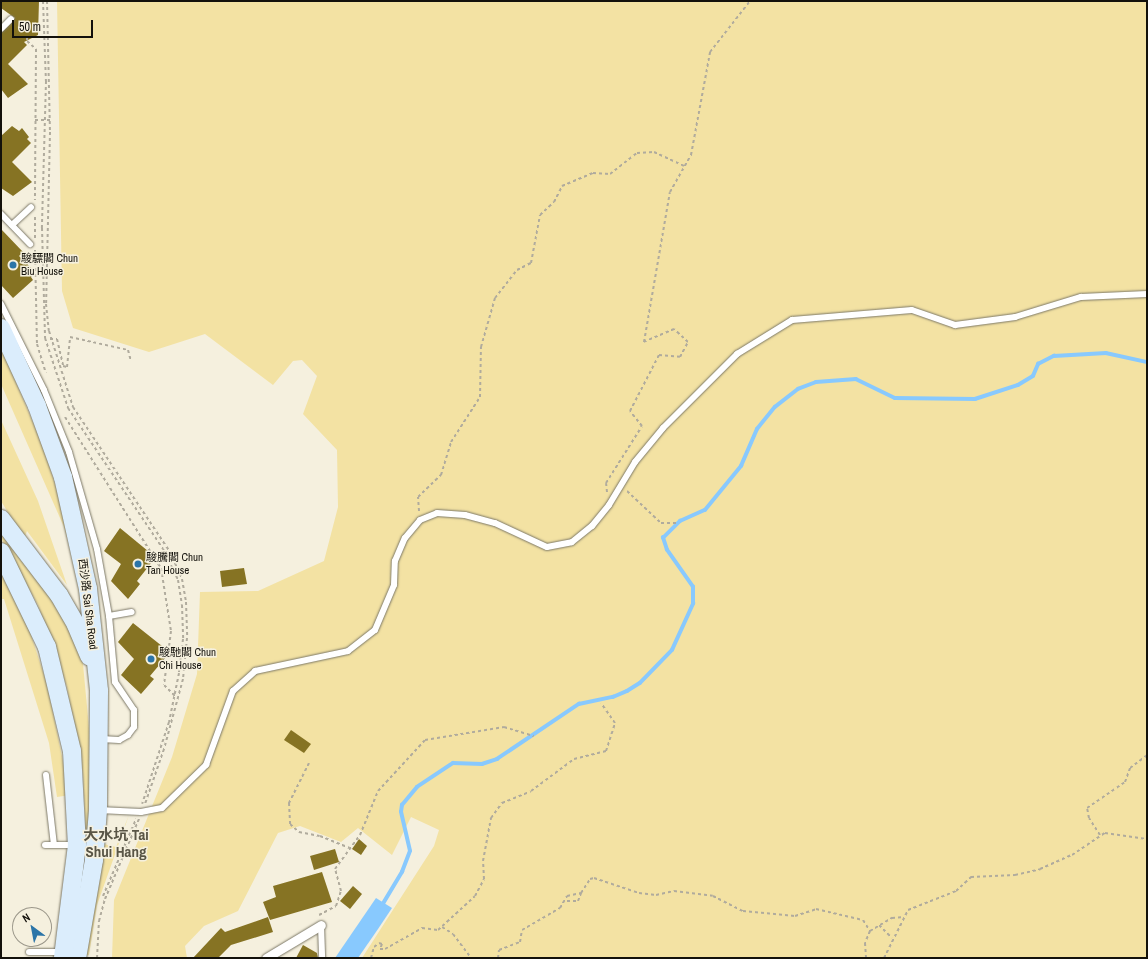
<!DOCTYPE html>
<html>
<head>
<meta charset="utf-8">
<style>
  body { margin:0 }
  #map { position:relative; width:1148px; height:959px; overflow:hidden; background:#f5f0de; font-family:"Archivo Narrow","Noto Sans TC",sans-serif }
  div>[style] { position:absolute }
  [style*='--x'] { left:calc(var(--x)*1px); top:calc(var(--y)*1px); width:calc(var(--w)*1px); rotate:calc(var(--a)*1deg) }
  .green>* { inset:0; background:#f3e2a3 }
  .water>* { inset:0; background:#88c9fe }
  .stream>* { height:3.5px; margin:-1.75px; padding:0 1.75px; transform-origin:1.75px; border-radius:1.75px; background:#88c9fe }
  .building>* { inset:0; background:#867323 }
  .path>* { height:2px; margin-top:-1px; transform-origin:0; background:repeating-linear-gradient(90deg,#b0ab9d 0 3px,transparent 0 6px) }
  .roads { filter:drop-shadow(0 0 1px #7c7867) drop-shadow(0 0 1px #7c7867) }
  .service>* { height:6px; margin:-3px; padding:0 3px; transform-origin:3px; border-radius:3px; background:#fff }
  .pedestrian>* { height:9px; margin:-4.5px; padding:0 4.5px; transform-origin:4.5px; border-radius:4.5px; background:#fff }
  .secondary>* { height:18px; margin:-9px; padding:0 9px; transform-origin:9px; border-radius:9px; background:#dbedfc }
  .dots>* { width:11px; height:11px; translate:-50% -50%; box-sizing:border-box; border:2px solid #f5f0de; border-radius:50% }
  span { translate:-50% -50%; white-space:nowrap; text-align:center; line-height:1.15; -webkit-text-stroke:3px #f5f0de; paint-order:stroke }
  .poi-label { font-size:11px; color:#13110b }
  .left { translate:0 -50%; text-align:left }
  .street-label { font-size:11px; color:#13110b }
  .district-label { font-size:15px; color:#595546; font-weight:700 }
  .frame { position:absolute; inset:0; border:2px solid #13110b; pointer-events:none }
  .north { position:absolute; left:12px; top:907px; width:40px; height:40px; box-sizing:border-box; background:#f5f0de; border:1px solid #9b978a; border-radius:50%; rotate:328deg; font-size:11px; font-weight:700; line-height:16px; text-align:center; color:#13110b }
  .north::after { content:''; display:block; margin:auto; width:14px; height:18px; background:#2c75a8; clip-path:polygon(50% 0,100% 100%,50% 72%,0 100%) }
  .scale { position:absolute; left:12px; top:20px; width:81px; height:18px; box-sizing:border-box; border:2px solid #13110b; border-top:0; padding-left:5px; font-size:12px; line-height:14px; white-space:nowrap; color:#13110b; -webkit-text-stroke:3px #f5f0de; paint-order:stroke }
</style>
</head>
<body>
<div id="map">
  <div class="green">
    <i style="clip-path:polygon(57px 1px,1147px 1px,1147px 958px,362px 958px,434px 846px,439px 830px,411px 817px,392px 855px,358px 828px,341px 842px,300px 826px,278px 833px,238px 911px,204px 926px,185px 946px,187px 958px,112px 958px,114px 900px,172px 757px,197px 674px,200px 592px,258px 591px,324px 561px,338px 507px,337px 450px,303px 414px,317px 376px,302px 360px,293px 361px,273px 385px,205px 334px,149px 352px,73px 328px,62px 291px)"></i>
    <i style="clip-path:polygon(1px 347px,42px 444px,69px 527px,80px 583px,64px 527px,1px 384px)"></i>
    <i style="clip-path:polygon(1px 420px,38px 501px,67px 585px,27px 531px,24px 539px,1px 501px)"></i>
    <i style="clip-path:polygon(1px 528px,41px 580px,76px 640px,83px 664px,93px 771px,89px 840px,86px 840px,83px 773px,67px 687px,38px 605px,1px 538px)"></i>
    <i style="clip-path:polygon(1px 573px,30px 632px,47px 684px,70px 795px,57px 797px,49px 743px,4px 599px,1px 599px)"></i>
    <i style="clip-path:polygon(129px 815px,97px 905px,89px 955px,84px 955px,104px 844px,116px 847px)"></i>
  </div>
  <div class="water">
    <i style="clip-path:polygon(376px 898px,392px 908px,378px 929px,358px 958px,335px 958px)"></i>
  </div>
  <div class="stream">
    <i style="--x:381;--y:907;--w:41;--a:-59"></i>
    <i style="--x:402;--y:872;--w:22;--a:-69"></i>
    <i style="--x:410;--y:851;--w:40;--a:-103"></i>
    <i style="--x:401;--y:812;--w:7;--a:-82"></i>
    <i style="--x:402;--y:805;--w:23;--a:-50"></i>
    <i style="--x:417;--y:787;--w:43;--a:-33.7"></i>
    <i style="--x:453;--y:763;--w:29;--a:2"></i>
    <i style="--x:482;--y:764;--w:16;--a:-18"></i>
    <i style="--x:497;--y:759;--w:99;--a:-33.9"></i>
    <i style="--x:579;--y:704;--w:35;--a:-12"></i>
    <i style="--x:613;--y:697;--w:15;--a:-23"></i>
    <i style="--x:627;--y:691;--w:15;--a:-32"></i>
    <i style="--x:640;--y:683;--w:46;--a:-45.9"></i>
    <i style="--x:672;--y:650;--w:51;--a:-65.5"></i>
    <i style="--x:693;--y:604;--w:17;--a:-90"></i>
    <i style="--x:693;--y:587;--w:45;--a:-125.1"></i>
    <i style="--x:667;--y:550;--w:13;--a:-108"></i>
    <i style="--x:663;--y:538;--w:24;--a:-45"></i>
    <i style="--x:680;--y:521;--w:27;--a:-24"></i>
    <i style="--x:705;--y:510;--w:57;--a:-50.7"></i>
    <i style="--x:741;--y:466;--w:40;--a:-66.6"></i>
    <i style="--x:757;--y:429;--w:28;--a:-51"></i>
    <i style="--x:775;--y:407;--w:29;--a:-38"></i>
    <i style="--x:798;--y:389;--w:19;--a:-21"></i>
    <i style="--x:816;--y:382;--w:40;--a:-4.3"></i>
    <i style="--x:856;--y:379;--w:43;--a:26"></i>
    <i style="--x:895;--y:398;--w:80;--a:0.7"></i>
    <i style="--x:975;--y:399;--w:45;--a:-18"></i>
    <i style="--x:1018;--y:385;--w:17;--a:-31"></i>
    <i style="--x:1033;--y:376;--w:13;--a:-67"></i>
    <i style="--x:1038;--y:364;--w:18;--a:-27"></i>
    <i style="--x:1054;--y:356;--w:52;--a:-3.3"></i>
    <i style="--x:1106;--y:353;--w:42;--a:12.4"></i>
  </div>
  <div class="building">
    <i style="clip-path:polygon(1px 1px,39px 1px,38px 35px,24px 42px,27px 45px,8px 64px,28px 84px,8px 98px,1px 89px,1px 33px,15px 18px,1px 8px)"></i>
    <i style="clip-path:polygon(12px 126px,19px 131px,22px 128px,29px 137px,27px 139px,31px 143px,12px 162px,32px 182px,13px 196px,1px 188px,1px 136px)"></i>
    <i style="clip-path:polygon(1px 229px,23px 252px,19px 256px,35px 272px,31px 277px,33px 280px,13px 298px,1px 285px)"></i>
    <i style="clip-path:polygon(120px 528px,154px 556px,150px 561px,152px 562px,137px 581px,140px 584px,128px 599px,111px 581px,121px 564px,104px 551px)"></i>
    <i style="clip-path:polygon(244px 568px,247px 584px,222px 587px,220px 571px)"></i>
    <i style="clip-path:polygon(133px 623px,167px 650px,163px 655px,166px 657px,150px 676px,154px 679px,141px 694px,121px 675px,134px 659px,118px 642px)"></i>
    <i style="clip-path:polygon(291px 730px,311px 744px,304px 753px,284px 740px)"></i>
    <i style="clip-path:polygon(359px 839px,367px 846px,361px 855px,352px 849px)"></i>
    <i style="clip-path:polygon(335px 849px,339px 862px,314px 870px,310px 856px)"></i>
    <i style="clip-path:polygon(322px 872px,332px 902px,270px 920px,263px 902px,276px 897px,273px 886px)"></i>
    <i style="clip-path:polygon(353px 886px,362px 894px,350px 909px,340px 901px)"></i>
    <i style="clip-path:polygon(268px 917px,273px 932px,231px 945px,218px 958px,193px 958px,221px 928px,225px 932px)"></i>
    <i style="clip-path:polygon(303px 945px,317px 953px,318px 958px,296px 958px)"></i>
  </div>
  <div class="path">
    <i style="--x:43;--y:1;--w:80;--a:87.9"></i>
    <i style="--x:46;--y:81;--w:147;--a:91.6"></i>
    <i style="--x:42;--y:228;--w:110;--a:88.4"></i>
    <i style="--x:45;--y:338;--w:74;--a:71.8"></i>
    <i style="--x:68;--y:408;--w:170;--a:56"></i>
    <i style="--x:163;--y:549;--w:34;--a:64"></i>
    <i style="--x:178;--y:580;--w:25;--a:81"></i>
    <i style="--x:182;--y:605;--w:34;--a:88"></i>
    <i style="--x:183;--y:639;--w:34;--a:97"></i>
    <i style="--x:179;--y:673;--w:50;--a:101.5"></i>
    <i style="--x:169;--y:722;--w:86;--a:108.2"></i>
    <i style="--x:47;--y:1;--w:131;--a:88.7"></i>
    <i style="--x:50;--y:132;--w:172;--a:91.3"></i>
    <i style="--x:46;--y:304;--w:27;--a:84"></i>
    <i style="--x:49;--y:331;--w:80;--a:72.5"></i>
    <i style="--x:73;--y:407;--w:174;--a:56.2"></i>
    <i style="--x:170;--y:552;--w:30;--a:66"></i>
    <i style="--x:182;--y:579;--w:23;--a:80"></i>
    <i style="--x:186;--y:602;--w:36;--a:88"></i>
    <i style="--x:187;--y:638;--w:41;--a:95.6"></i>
    <i style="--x:183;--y:679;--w:73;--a:105.2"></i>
    <i style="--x:164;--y:749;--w:58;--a:109.1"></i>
    <i style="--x:27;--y:37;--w:4;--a:90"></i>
    <i style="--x:27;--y:41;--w:12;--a:42"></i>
    <i style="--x:36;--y:49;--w:151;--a:90.4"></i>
    <i style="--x:35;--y:120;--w:15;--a:0"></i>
    <i style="--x:35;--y:238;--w:24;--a:-90"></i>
    <i style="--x:35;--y:250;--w:94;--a:88.8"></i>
    <i style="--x:37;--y:344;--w:30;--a:73"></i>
    <i style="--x:50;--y:339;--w:7;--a:0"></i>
    <i style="--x:57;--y:339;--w:28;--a:77"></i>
    <i style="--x:63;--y:366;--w:4;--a:14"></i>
    <i style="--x:67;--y:367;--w:30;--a:-84"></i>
    <i style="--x:70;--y:337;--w:59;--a:12.6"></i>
    <i style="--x:128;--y:350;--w:11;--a:75"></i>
    <i style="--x:65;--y:417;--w:179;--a:57.6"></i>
    <i style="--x:161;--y:568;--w:64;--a:81"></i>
    <i style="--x:171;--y:631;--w:54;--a:97.4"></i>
    <i style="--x:164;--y:685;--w:16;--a:45"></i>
    <i style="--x:627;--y:491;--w:47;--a:43.3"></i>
    <i style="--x:661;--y:523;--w:16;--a:0"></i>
    <i style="--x:607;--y:492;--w:9;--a:-96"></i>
    <i style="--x:606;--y:483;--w:67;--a:-57.7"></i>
    <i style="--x:642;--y:426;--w:19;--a:-129"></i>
    <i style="--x:630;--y:411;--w:63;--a:-62.6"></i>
    <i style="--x:659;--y:355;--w:21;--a:5"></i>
    <i style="--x:680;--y:357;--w:17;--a:-62"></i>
    <i style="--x:688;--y:342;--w:19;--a:-137"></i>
    <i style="--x:674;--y:329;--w:33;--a:157"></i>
    <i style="--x:644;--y:342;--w:152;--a:-80.2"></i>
    <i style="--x:670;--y:192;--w:43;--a:-60.4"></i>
    <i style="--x:691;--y:155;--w:105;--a:-79.5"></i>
    <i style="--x:710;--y:52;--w:65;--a:-51.9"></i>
    <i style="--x:419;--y:511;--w:14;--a:-94"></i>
    <i style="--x:418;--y:497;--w:32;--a:-44"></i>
    <i style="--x:441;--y:475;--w:34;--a:-73"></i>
    <i style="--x:451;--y:442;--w:54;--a:-57.2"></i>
    <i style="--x:480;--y:397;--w:50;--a:-88.9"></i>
    <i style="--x:481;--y:347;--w:51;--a:-74.1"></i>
    <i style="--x:495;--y:298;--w:36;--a:-52"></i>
    <i style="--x:517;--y:270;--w:16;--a:-27"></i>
    <i style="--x:531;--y:263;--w:49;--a:-79.4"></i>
    <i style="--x:540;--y:215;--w:19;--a:-43"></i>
    <i style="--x:554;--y:202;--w:18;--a:-63"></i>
    <i style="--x:562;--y:186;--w:34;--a:-23"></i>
    <i style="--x:593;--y:173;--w:17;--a:3"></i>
    <i style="--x:610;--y:174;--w:34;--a:-38"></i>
    <i style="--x:637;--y:153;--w:17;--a:-3"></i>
    <i style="--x:654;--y:152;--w:33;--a:25"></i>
    <i style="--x:309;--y:763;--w:45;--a:116.6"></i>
    <i style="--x:289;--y:803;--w:21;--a:87"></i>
    <i style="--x:290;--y:824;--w:12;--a:42"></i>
    <i style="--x:299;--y:832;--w:21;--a:11"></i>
    <i style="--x:320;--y:836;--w:32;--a:22"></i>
    <i style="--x:1100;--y:835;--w:20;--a:-123"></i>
    <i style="--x:1089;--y:818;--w:10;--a:-101"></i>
    <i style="--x:1087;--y:808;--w:46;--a:-34.4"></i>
    <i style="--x:1125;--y:782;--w:15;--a:-70"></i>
    <i style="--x:1130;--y:768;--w:21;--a:-37"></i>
    <i style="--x:103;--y:896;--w:84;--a:-66.8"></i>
    <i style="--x:567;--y:901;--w:11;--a:0"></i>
    <i style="--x:578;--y:901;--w:9;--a:-69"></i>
    <i style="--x:319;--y:915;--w:19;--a:-28"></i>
    <i style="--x:336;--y:906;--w:16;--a:-72"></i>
    <i style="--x:341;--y:891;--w:23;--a:-105"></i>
    <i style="--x:335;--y:869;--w:42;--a:-53.7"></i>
    <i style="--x:360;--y:835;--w:48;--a:-67.8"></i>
    <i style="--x:378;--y:791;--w:69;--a:-47.3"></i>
    <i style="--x:425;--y:740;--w:80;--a:-9.3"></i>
    <i style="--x:504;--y:727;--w:31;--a:17"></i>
    <i style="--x:879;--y:925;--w:18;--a:45"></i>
    <i style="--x:442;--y:927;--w:13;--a:32"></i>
    <i style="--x:453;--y:934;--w:30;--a:53"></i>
    <i style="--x:870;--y:931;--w:26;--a:-31"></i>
    <i style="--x:892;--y:918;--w:12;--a:-5"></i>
    <i style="--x:97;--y:958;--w:37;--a:-87"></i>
    <i style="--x:99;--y:921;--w:23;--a:-75"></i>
    <i style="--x:105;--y:899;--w:87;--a:-67"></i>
    <i style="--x:371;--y:958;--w:11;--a:-75"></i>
    <i style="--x:374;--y:947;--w:6;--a:-39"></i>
    <i style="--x:379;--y:943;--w:3;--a:18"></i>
    <i style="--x:382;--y:944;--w:5;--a:112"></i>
    <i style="--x:380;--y:949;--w:5;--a:0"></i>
    <i style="--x:385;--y:949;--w:43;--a:-29.6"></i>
    <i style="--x:422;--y:928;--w:16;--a:7"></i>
    <i style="--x:438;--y:930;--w:50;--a:-42.6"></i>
    <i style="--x:475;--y:896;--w:19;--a:-62"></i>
    <i style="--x:484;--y:879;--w:18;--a:-93"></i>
    <i style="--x:483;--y:861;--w:44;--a:-79.5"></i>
    <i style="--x:491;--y:818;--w:19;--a:-54"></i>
    <i style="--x:502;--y:803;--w:31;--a:-22"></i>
    <i style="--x:531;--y:791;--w:54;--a:-36.7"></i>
    <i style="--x:574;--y:759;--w:33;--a:-14"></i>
    <i style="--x:606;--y:751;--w:29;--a:-72"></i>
    <i style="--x:615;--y:723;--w:24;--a:-125"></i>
    <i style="--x:498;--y:958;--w:8;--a:-83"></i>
    <i style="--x:499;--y:950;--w:22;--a:-21"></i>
    <i style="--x:520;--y:942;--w:12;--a:-81"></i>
    <i style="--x:522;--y:930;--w:44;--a:-30.1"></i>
    <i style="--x:560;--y:908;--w:14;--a:-60"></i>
    <i style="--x:567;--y:896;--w:14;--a:-12"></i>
    <i style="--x:581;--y:893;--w:17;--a:-57"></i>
    <i style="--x:590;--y:879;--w:4;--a:-14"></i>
    <i style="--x:594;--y:878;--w:47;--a:18.4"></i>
    <i style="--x:639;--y:893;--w:17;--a:7"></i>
    <i style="--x:656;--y:895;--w:18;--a:-13"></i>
    <i style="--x:674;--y:891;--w:39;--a:7"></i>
    <i style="--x:713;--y:896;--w:34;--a:27"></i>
    <i style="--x:743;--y:911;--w:52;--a:5.5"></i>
    <i style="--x:795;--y:916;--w:22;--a:-18"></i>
    <i style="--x:816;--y:909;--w:48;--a:13.2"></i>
    <i style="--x:863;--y:920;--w:13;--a:58"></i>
    <i style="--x:870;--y:931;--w:13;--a:113"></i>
    <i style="--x:865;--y:943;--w:15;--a:86"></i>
    <i style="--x:884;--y:958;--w:54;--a:-63.4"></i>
    <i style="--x:908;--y:910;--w:52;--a:-21.6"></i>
    <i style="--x:956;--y:891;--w:21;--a:-43"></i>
    <i style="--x:971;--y:877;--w:44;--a:-2.6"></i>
    <i style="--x:1015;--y:875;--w:26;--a:-13"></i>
    <i style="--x:1040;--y:869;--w:35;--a:-24"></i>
    <i style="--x:1072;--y:855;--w:40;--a:-34"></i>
    <i style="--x:1105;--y:833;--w:42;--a:8.1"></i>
  </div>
  <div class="roads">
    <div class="service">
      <i style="--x:1;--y:29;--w:14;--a:-45"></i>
      <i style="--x:1;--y:214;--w:42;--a:46"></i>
      <i style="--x:12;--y:225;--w:26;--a:-43"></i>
      <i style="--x:1;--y:304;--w:96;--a:63.4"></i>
      <i style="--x:44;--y:390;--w:67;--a:68"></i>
      <i style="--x:69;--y:452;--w:101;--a:73.9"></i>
      <i style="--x:97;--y:549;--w:68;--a:79.8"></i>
      <i style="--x:109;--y:616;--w:66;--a:84.8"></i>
      <i style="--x:115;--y:682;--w:34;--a:56"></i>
      <i style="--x:134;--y:710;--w:17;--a:90"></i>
      <i style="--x:134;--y:727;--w:10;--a:127"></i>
      <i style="--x:128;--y:735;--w:10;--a:151"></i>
      <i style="--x:119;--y:740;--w:18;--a:-177"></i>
      <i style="--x:109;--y:616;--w:23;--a:-10"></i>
      <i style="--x:46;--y:775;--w:70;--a:83.5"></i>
      <i style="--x:99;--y:810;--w:42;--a:2.7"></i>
      <i style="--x:141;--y:812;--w:21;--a:-11"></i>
      <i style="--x:162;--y:808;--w:62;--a:-44.3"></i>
      <i style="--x:206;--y:765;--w:79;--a:-70"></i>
      <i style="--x:233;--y:691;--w:30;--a:-42"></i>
      <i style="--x:255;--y:671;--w:95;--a:-12.1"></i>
      <i style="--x:348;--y:651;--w:34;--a:-38"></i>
      <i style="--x:375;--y:630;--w:49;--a:-67.1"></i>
      <i style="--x:394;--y:585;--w:24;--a:-88"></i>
      <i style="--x:395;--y:561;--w:25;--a:-67"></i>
      <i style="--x:405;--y:538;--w:23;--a:-50"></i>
      <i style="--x:420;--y:520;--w:18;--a:-22"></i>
      <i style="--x:437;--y:513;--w:28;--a:4"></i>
      <i style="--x:465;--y:515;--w:31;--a:15"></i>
      <i style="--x:495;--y:523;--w:57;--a:24.8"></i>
      <i style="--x:547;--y:547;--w:25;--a:-11"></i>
      <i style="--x:572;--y:542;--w:26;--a:-39"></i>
      <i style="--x:592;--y:526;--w:27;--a:-51"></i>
      <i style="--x:609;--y:505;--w:50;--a:-58.8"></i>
      <i style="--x:635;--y:462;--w:44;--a:-50.5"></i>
      <i style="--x:663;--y:428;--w:105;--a:-45"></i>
      <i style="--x:737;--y:354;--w:65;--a:-31.7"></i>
      <i style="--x:792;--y:320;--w:120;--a:-4.8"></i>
      <i style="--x:912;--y:310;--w:46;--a:19.2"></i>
      <i style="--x:955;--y:325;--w:61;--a:-7.6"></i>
      <i style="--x:1015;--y:317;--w:69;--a:-16.9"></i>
      <i style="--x:1081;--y:297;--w:66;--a:-2.6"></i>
      <i style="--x:45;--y:845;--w:30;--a:0"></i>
      <i style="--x:321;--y:925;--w:33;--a:88"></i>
      <i style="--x:29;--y:952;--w:33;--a:0"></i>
    </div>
    <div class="pedestrian">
      <i style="--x:266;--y:958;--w:64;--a:-31"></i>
    </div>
    <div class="secondary">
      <i style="--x:1;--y:328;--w:86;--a:65.2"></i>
      <i style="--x:37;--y:406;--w:76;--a:69.9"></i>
      <i style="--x:63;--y:477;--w:115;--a:77.4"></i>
      <i style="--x:88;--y:589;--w:103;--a:83.8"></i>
      <i style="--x:99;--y:691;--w:119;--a:90.5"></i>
      <i style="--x:98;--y:810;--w:50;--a:94.6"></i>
      <i style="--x:94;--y:860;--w:99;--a:99.8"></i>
      <i style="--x:1;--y:519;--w:96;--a:52.7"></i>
      <i style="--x:59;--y:595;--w:34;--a:60"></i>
      <i style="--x:76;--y:625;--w:34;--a:67"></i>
      <i style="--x:1;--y:552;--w:106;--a:64.2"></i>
      <i style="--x:47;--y:647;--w:107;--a:76.5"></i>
      <i style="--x:72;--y:751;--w:94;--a:87"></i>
      <i style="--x:77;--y:845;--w:114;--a:97.1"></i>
    </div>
  </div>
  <div class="dots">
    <i style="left:13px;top:265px;background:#2c75a8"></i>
    <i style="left:138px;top:564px;background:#2c75a8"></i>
    <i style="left:151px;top:659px;background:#2c75a8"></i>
  </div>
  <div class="poi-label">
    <span class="left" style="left:21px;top:265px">駿驃閣 Chun<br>Biu House</span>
    <span class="left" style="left:146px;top:564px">駿騰閣 Chun<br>Tan House</span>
    <span class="left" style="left:159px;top:659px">駿馳閣 Chun<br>Chi House</span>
  </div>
  <div class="street-label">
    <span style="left:88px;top:604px;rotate:83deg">西沙路 Sai Sha Road</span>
  </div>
  <div class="district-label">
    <span style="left:116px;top:843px">大水坑 Tai<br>Shui Hang</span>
  </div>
  <div class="frame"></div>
  <div class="north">N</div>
  <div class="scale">50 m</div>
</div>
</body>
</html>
